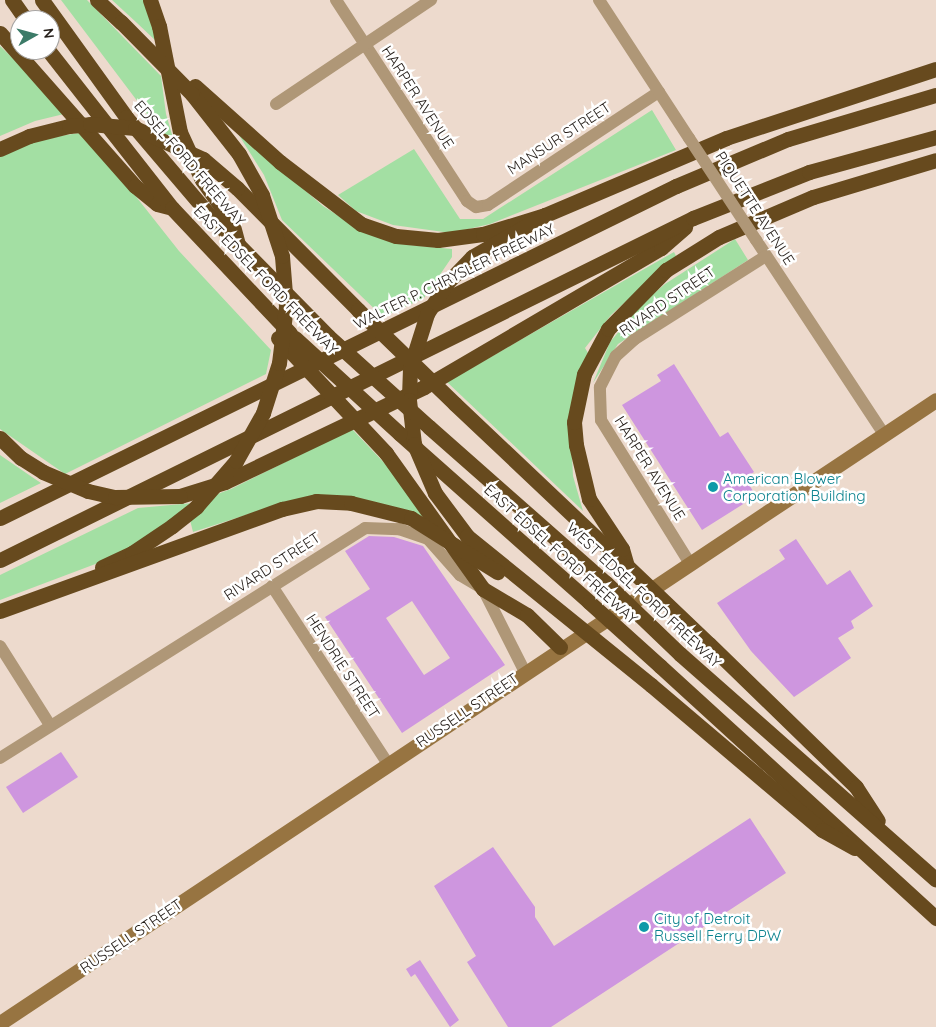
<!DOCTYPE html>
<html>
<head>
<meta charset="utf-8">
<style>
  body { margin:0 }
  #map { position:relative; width:936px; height:1027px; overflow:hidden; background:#eddacd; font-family:Quicksand,sans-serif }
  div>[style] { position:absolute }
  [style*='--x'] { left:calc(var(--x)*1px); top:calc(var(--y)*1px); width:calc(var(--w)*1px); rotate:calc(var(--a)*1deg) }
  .green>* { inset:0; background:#a3dfa3 }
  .building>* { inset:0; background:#ce96df }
  .street>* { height:12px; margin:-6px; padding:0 6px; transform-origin:6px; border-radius:6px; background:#af9777 }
  .secondary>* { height:15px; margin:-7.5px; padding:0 7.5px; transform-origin:7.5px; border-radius:7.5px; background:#977441 }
  .highway>* { height:15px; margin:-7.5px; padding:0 7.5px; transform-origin:7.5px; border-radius:7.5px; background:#674a1e }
  .street-bridge>* { height:12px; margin:-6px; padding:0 6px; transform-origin:6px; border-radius:6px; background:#af9777 }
  .highway-bridge>* { height:15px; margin:-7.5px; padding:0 7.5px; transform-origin:7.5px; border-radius:7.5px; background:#674a1e }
  .dots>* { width:14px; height:14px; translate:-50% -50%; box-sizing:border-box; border:2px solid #fff; border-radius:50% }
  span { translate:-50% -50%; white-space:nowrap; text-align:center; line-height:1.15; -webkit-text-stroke:5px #fff; paint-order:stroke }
  .street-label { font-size:15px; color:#241d18 }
  .culture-label { font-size:15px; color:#0d838f }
  .left { translate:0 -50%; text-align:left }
  .north { position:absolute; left:10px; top:10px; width:50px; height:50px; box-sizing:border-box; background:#fff; border:1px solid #a7a5a3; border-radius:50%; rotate:83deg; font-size:14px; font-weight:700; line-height:20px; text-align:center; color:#241d18 }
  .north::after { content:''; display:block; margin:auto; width:18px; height:22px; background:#3c7b68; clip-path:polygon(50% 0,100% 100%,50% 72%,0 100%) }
</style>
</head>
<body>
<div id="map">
  <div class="green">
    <i style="clip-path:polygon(61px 0,87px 0,161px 76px,166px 114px,178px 155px)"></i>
    <i style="clip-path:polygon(112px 0,144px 0,157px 42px,137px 23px)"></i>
    <i style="clip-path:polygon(0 46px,23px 68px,64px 114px,35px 121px,0 136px)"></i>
    <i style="clip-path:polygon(652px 110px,676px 150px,490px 224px,451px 233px,393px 225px,356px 211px,338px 195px,414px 149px,460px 219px,483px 219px)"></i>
    <i style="clip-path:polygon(235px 129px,323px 206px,359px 229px,410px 245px,452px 249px,452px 257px,424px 298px,383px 317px,282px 220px,264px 175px)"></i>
    <i style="clip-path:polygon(85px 132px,179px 251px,271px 350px,266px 374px,65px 474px,0 429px,0 156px,35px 140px)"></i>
    <i style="clip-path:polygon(735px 239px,748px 260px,618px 344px,593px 383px,610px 342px,644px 302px,665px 284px)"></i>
    <i style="clip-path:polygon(674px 252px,676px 256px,611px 315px,585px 348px,588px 353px,570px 416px,573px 476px,583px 511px,447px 382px)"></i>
    <i style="clip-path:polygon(352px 429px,390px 469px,432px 527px,418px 518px,290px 501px,193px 532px,190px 520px,106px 560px,0 600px,0 575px,138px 508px,193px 503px,231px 489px)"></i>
    <i style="clip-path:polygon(0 455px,32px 477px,41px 483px,0 503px)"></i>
  </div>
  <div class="building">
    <i style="clip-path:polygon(674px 364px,720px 437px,728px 432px,754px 472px,745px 478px,756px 496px,702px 530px,622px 405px,661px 381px,657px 375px)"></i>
    <i style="clip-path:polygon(evenodd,369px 536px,394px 537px,423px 546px,505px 665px,402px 733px,325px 617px,370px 589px,345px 551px,369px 536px,412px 601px,450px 658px,424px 675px,386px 618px,412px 601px)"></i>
    <i style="clip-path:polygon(796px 539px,827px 585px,850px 570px,873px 606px,851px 621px,854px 628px,838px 638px,851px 658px,794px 697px,751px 651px,717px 603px,785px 559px,779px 550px)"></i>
    <i style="clip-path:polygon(61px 752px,78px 777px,23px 813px,6px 787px)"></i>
    <i style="clip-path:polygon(750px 818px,786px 873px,551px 1027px,508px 1027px,467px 962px,476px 956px,434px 886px,493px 847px,535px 907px,535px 917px,554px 946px)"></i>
    <i style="clip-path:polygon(420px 960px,459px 1020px,450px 1027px,415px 974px,411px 977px,406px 969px)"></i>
  </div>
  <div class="street">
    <i style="--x:336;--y:0;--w:240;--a:56.9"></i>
    <i style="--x:467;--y:201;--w:11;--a:34"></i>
    <i style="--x:476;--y:207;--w:12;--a:-9"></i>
    <i style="--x:488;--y:205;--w:205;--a:-33.5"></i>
    <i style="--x:599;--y:0;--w:165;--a:56.9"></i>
    <i style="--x:276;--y:104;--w:187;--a:-33.9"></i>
    <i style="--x:756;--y:240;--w:232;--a:56.6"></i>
    <i style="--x:689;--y:562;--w:167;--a:-121.8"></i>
    <i style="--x:601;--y:420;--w:33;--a:-92"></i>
    <i style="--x:600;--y:387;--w:35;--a:-63"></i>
    <i style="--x:616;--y:356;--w:25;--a:-42"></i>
    <i style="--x:635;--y:339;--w:155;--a:-32.4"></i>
    <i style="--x:272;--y:586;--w:212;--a:56.9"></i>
    <i style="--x:0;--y:646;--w:93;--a:57.7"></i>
    <i style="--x:0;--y:758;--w:431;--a:-32.2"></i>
    <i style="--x:365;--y:528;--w:34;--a:2"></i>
    <i style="--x:399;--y:529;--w:31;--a:19"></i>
    <i style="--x:428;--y:539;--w:48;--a:48.4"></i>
    <i style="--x:460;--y:575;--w:27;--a:31"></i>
    <i style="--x:483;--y:589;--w:93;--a:63.2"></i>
  </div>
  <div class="secondary">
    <i style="--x:0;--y:1023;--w:1124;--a:-33.65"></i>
  </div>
  <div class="highway">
    <i style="--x:12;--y:0;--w:24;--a:55"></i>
    <i style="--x:42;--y:0;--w:144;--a:54.3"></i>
    <i style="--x:126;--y:117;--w:131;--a:49.6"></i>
    <i style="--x:211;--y:217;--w:167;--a:45.5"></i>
    <i style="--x:97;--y:0;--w:33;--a:43"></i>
    <i style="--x:150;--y:0;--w:28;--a:71"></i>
    <i style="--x:159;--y:26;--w:108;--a:78.8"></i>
    <i style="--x:180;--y:132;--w:53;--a:65.4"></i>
    <i style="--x:202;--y:180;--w:52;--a:54.5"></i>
    <i style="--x:232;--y:222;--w:23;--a:75"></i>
    <i style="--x:0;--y:33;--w:204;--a:48.6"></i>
    <i style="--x:135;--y:186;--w:28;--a:39"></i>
    <i style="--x:157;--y:204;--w:11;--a:15"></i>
    <i style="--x:48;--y:50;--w:201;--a:51.9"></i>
    <i style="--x:172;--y:208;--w:172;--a:46.7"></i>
    <i style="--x:195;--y:86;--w:114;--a:41.8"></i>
    <i style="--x:280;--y:162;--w:102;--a:37.4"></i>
    <i style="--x:361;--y:224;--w:37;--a:19"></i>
    <i style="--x:396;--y:236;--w:42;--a:5.4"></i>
    <i style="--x:438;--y:240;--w:45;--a:-7.6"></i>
    <i style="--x:483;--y:234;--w:65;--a:-17"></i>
    <i style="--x:545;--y:215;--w:197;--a:-23"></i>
    <i style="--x:726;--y:138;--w:221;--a:-18.2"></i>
    <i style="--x:192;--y:94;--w:76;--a:51.9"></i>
    <i style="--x:239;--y:154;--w:47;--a:60.7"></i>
    <i style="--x:0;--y:149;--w:32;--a:-24"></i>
    <i style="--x:29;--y:136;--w:41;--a:-14"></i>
    <i style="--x:237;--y:188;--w:172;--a:45.2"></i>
    <i style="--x:455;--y:404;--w:228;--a:43.4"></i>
    <i style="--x:429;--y:427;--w:236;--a:41.4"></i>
    <i style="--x:400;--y:434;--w:253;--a:41.6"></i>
    <i style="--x:0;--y:438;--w:29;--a:44"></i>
    <i style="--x:21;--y:458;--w:26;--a:32"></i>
    <i style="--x:386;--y:453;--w:167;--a:54.5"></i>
    <i style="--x:483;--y:589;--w:51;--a:30.6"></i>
    <i style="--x:527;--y:615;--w:46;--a:44.1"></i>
    <i style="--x:180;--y:496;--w:47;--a:-17.3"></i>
    <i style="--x:225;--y:482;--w:221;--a:-25.5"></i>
    <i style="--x:424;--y:387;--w:275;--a:-30.4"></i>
    <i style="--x:661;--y:248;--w:32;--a:-41"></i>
    <i style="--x:0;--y:518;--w:753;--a:-26.16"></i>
    <i style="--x:676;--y:186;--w:121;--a:-22.8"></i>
    <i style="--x:788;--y:139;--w:154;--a:-16.6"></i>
    <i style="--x:0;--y:560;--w:773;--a:-26.27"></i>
    <i style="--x:693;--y:218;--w:125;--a:-21.6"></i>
    <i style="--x:809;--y:172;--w:132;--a:-15.4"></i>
    <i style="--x:627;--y:566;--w:18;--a:-106"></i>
    <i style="--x:622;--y:549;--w:60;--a:-123.4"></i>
    <i style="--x:589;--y:499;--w:56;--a:-103.5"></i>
    <i style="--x:576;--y:445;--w:23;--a:-95"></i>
    <i style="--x:574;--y:422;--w:49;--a:-78.2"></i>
    <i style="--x:584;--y:374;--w:51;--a:-61.9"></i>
    <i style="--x:608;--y:329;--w:83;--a:-45.5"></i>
    <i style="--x:666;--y:270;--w:62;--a:-31.9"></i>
    <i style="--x:719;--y:237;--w:102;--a:-23.1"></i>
    <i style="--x:813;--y:197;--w:128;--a:-16.7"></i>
    <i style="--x:102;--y:567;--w:33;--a:-25"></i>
    <i style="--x:132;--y:553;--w:48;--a:-34"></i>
    <i style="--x:0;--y:611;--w:300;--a:-19.9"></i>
    <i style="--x:282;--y:509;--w:35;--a:-13"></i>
    <i style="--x:316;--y:501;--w:35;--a:3"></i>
    <i style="--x:709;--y:644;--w:205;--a:44.2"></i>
    <i style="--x:856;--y:787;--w:40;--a:57.1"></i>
    <i style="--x:680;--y:654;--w:341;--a:41.4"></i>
    <i style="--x:660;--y:666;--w:374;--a:42.4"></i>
    <i style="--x:651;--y:685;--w:224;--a:40.3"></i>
    <i style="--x:822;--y:830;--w:37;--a:29"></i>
  </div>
  <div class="street-bridge">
    <i style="--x:689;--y:138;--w:122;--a:56.7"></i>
  </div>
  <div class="highway-bridge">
    <i style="--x:121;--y:22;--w:101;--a:45.4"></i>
    <i style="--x:69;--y:126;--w:21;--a:-5"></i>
    <i style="--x:90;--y:124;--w:45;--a:5.1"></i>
    <i style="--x:135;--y:128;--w:75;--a:24.5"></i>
    <i style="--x:203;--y:159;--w:45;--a:40.5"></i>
    <i style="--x:545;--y:215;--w:84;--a:150.1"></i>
    <i style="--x:472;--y:257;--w:36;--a:134"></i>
    <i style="--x:447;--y:283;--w:37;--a:123"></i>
    <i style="--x:427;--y:314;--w:57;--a:107.5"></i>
    <i style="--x:410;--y:368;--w:32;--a:92"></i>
    <i style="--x:409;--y:400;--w:44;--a:83.5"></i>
    <i style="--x:414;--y:444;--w:53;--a:66.8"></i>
    <i style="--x:435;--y:493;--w:54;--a:53.3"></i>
    <i style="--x:467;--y:536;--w:237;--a:39"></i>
    <i style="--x:358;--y:310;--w:135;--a:44.1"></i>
    <i style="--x:328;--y:336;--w:136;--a:42"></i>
    <i style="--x:278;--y:338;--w:158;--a:46.8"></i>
    <i style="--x:295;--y:338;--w:142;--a:42.4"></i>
    <i style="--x:43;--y:472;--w:49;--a:22.9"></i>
    <i style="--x:88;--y:491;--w:28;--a:13"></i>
    <i style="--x:115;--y:497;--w:65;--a:-0.9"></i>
    <i style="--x:351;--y:503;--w:62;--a:14"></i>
    <i style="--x:411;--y:518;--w:102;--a:32.1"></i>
    <i style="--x:172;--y:526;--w:31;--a:-38"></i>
    <i style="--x:196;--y:507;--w:61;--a:-49"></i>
    <i style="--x:236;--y:461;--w:55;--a:-60.6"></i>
    <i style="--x:263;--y:413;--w:52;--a:-72.3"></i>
    <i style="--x:279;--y:363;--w:57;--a:-83"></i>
    <i style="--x:286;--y:306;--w:50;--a:-94.6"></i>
    <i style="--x:282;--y:256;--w:64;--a:-108.2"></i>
    <i style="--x:627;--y:566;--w:113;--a:43.6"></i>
    <i style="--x:606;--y:583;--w:103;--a:43.8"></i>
    <i style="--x:589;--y:602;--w:96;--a:42"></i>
  </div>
  <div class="dots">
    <i style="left:713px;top:487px;background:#0f9aa8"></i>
    <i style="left:644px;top:927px;background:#0f9aa8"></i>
  </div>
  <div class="street-label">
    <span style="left:418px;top:97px;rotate:57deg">HARPER AVENUE</span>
    <span style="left:559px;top:138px;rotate:-33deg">MANSUR STREET</span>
    <span style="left:190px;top:163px;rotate:49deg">EDSEL FORD FREEWAY</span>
    <span style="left:755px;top:208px;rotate:57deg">PIQUETTE AVENUE</span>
    <span style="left:454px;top:276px;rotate:-26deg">WALTER P. CHRYSLER FREEWAY</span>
    <span style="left:266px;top:280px;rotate:46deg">EAST EDSEL FORD FREEWAY</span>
    <span style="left:667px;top:301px;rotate:-34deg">RIVARD STREET</span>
    <span style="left:650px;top:468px;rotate:58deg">HARPER AVENUE</span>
    <span style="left:561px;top:554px;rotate:42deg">EAST EDSEL FORD FREEWAY</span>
    <span style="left:272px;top:566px;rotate:-33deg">RIVARD STREET</span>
    <span style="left:644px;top:595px;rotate:43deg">WEST EDSEL FORD FREEWAY</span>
    <span style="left:343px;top:666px;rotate:57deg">HENDRIE STREET</span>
    <span style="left:467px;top:710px;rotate:-34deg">RUSSELL STREET</span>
    <span style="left:131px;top:936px;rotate:-34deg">RUSSELL STREET</span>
  </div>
  <div class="culture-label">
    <span class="left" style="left:723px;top:487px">American Blower<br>Corporation Building</span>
    <span class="left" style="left:654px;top:927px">City of Detroit<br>Russell Ferry DPW</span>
  </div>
  <div class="north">N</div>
</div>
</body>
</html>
